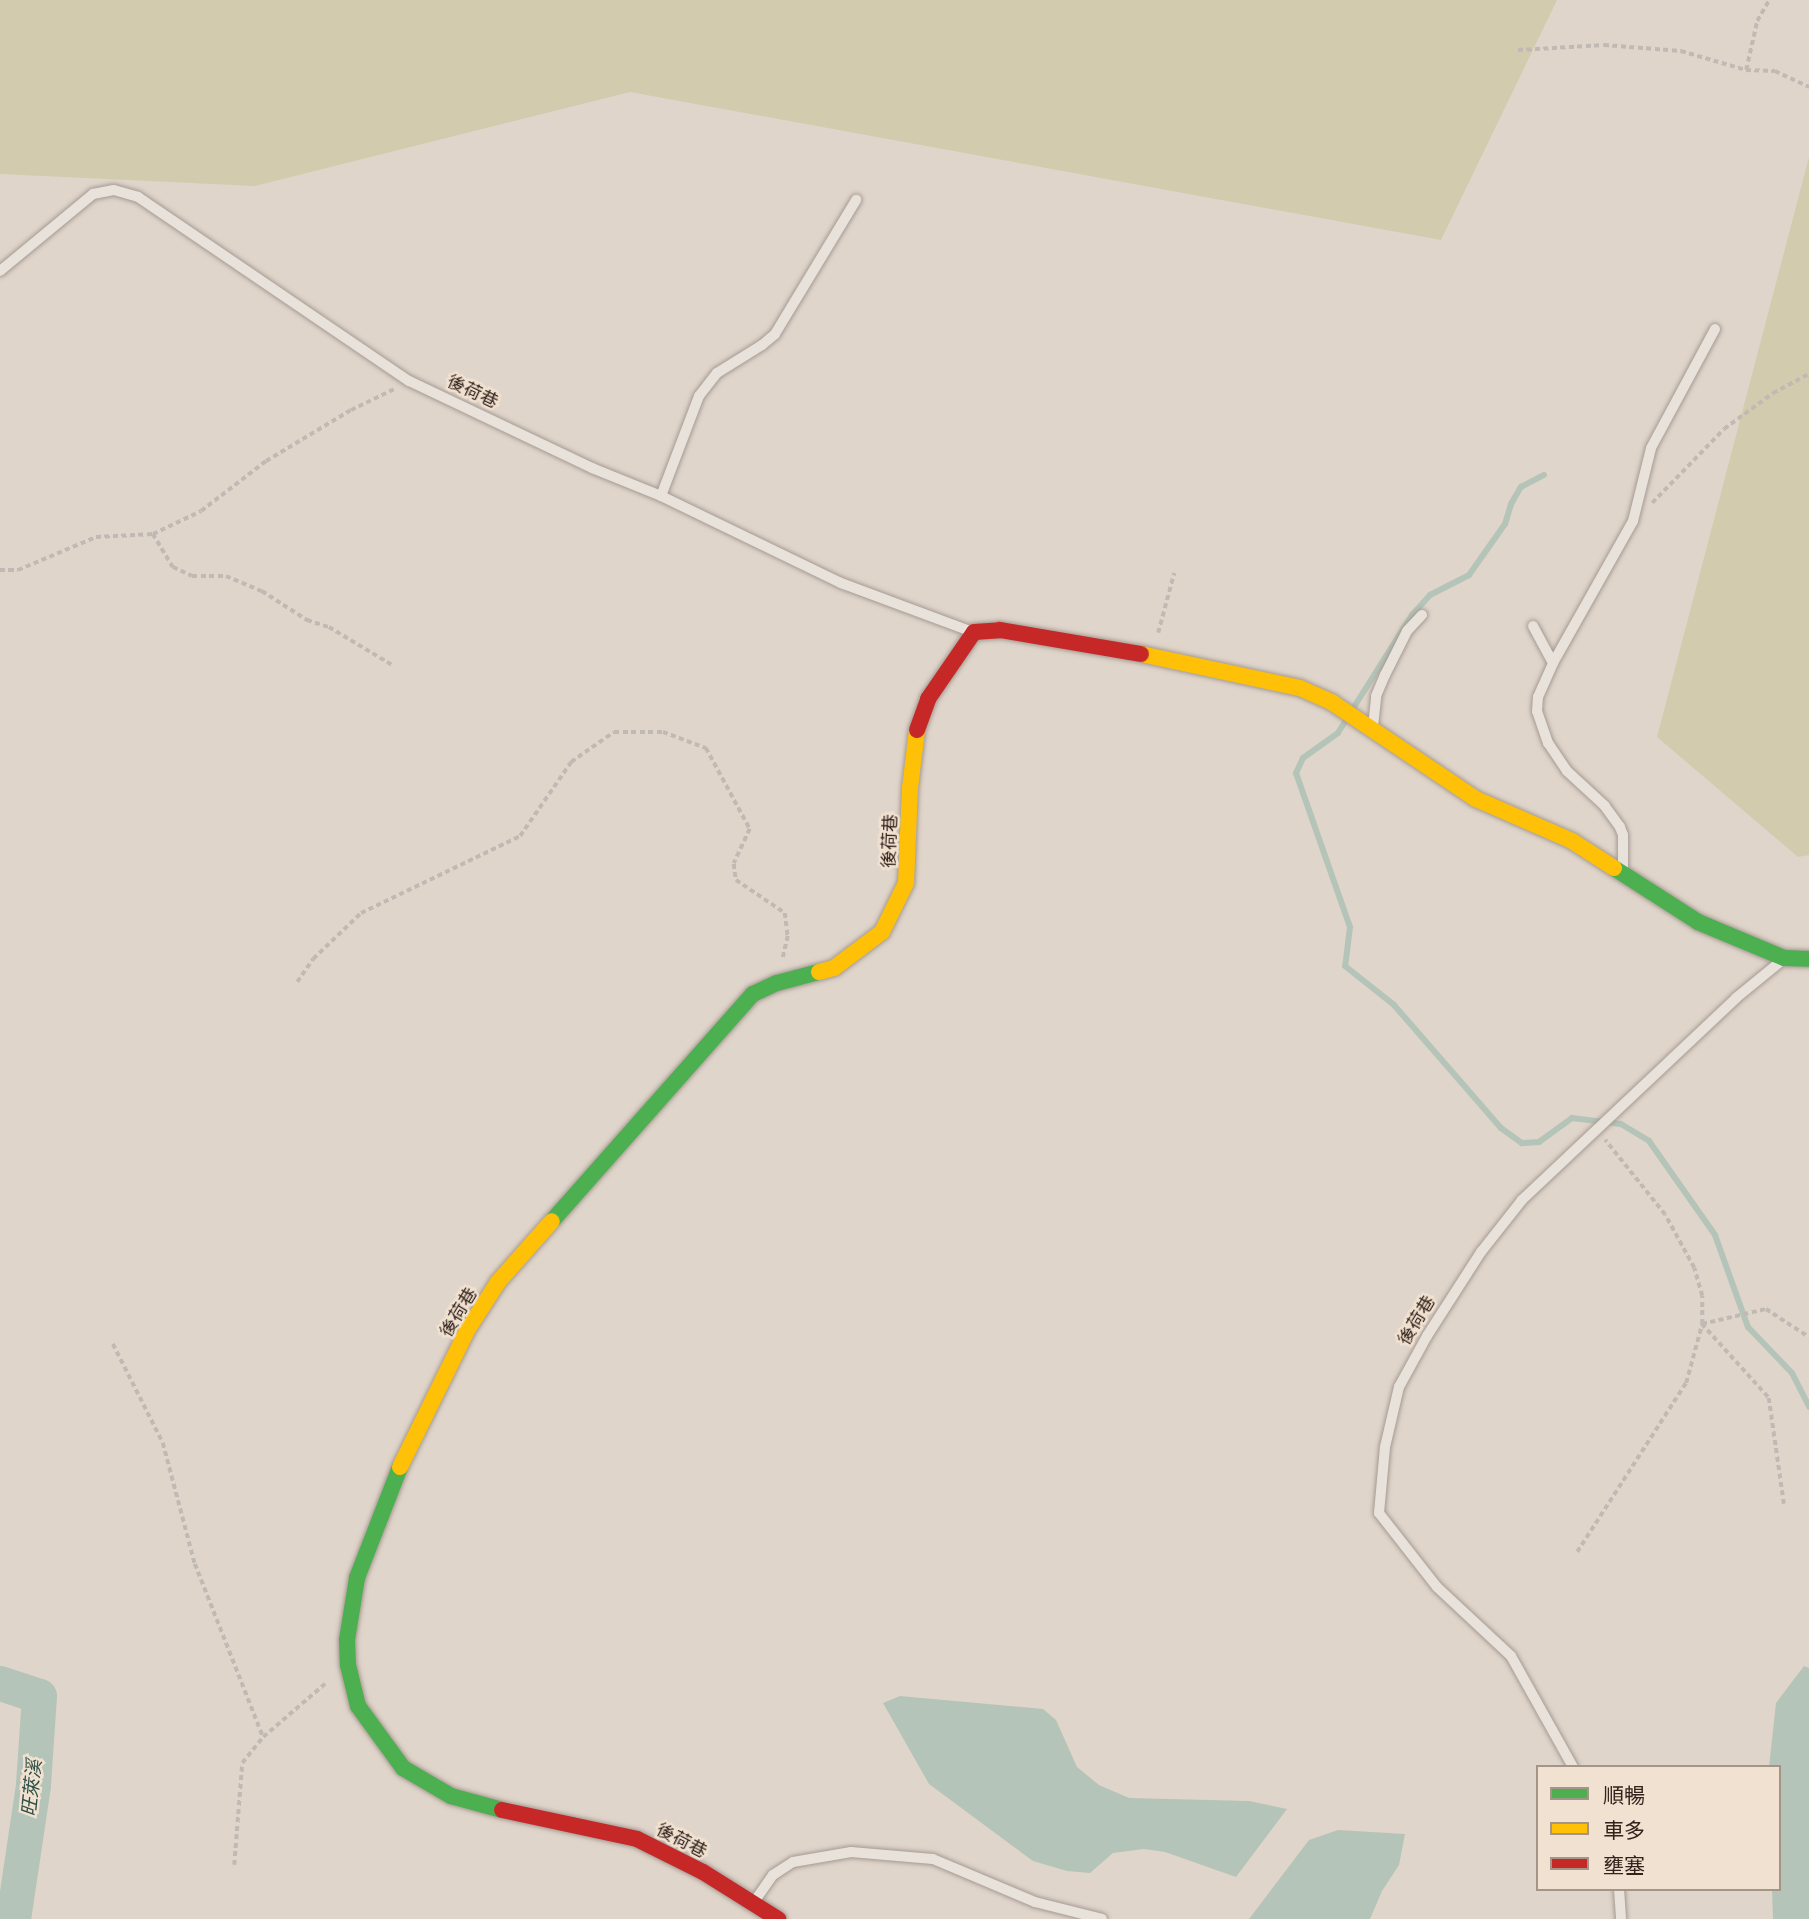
<!DOCTYPE html>
<html>
<head>
<meta charset="utf-8">
<style>
  body { margin:0 }
  #map { position:relative; width:1809px; height:1919px; overflow:hidden; background:#e0d5ca; font-family:"PT Serif","Noto Sans TC",serif }
  div>[style] { position:absolute }
  [style*='--x'] { left:calc(var(--x)*1px); top:calc(var(--y)*1px); width:calc(var(--w)*1px); rotate:calc(var(--a)*1deg) }
  .green>* { inset:0; background:#d2cbae }
  .water>* { inset:0; background:#b5c4b8 }
  .stream>* { height:6px; margin:-3px; padding:0 3px; transform-origin:3px; border-radius:3px; background:#b5c4b8 }
  .river>* { height:35px; margin:-17.5px; padding:0 17.5px; transform-origin:17.5px; border-radius:17.5px; background:#b5c4b8 }
  .path>* { height:3.5px; margin-top:-1.75px; transform-origin:0; background:repeating-linear-gradient(90deg,#c1b9b3 0 5px,transparent 0 8.5px) }
  .roads { filter:drop-shadow(0 0 2px #a59b94) drop-shadow(0 0 2px #a59b94) }
  .lane>* { height:10px; margin:-5px; padding:0 5px; transform-origin:5px; border-radius:5px; background:#e8e2db }
  .fast>* { height:16px; margin:-8px; padding:0 8px; transform-origin:8px; border-radius:8px; background:#4caf50 }
  .slow>* { height:16px; margin:-8px; padding:0 8px; transform-origin:8px; border-radius:8px; background:#ffc107 }
  .jam>* { height:16px; margin:-8px; padding:0 8px; transform-origin:8px; border-radius:8px; background:#c62828 }
  span { translate:-50% -50%; white-space:nowrap; text-align:center; line-height:1.15; -webkit-text-stroke:5px #f1e1d0; paint-order:stroke }
  .street-label { font-size:18px; color:#32231d }
  .water-label { font-size:19px; color:#2e5048; font-style:italic }
  .legend { position:absolute; left:1536px; top:1765px; width:245px; height:126px; box-sizing:border-box; background:#f1e1d0; border:2px solid #a59588; margin:0; padding:9px 12px; list-style:none; font-size:21px; color:#32231d }
  .legend li { display:flex; align-items:center; gap:14px; height:35px }
  .legend b { width:35px; border:2px solid #a59588 }
</style>
</head>
<body>
<div id="map">
  <div class="green">
    <i style="clip-path:polygon(0 0,1557px 0,1441px 240px,630px 92px,255px 186px,0 174px)"></i>
    <i style="clip-path:polygon(1809px 157px,1809px 855px,1798px 857px,1657px 737px)"></i>
  </div>
  <div class="water">
    <i style="clip-path:polygon(1804px 1666px,1809px 1668px,1809px 1919px,1773px 1919px,1772px 1889px,1779px 1889px,1779px 1767px,1769px 1767px,1776px 1703px)"></i>
    <i style="clip-path:polygon(900px 1696px,1043px 1709px,1056px 1720px,1077px 1767px,1099px 1785px,1129px 1798px,1249px 1801px,1287px 1809px,1236px 1877px,1165px 1852px,1144px 1849px,1113px 1853px,1090px 1873px,1067px 1871px,1033px 1861px,929px 1784px,883px 1703px)"></i>
    <i style="clip-path:polygon(1338px 1830px,1405px 1834px,1399px 1865px,1382px 1891px,1370px 1919px,1249px 1919px,1309px 1840px)"></i>
  </div>
  <div class="stream">
    <i style="--x:1354;--y:707;--w:109;--a:-57.8"></i>
    <i style="--x:1412;--y:615;--w:27;--a:-48"></i>
    <i style="--x:1430;--y:595;--w:44;--a:-27.1"></i>
    <i style="--x:1469;--y:575;--w:62;--a:-54.8"></i>
    <i style="--x:1505;--y:524;--w:21;--a:-73"></i>
    <i style="--x:1511;--y:504;--w:20;--a:-60"></i>
    <i style="--x:1521;--y:487;--w:26;--a:-28"></i>
    <i style="--x:1346;--y:720;--w:15;--a:122"></i>
    <i style="--x:1338;--y:733;--w:43;--a:144.5"></i>
    <i style="--x:1303;--y:758;--w:17;--a:115"></i>
    <i style="--x:1296;--y:773;--w:163;--a:70.7"></i>
    <i style="--x:1350;--y:927;--w:39;--a:97"></i>
    <i style="--x:1345;--y:966;--w:63;--a:38.5"></i>
    <i style="--x:1394;--y:1005;--w:163;--a:49"></i>
    <i style="--x:1501;--y:1128;--w:26;--a:36"></i>
    <i style="--x:1522;--y:1143;--w:17;--a:-3"></i>
    <i style="--x:1539;--y:1142;--w:41;--a:-36"></i>
    <i style="--x:1572;--y:1118;--w:49;--a:7"></i>
    <i style="--x:1621;--y:1124;--w:33;--a:31"></i>
    <i style="--x:1649;--y:1141;--w:115;--a:54.9"></i>
    <i style="--x:1715;--y:1235;--w:98;--a:70.3"></i>
    <i style="--x:1748;--y:1327;--w:64;--a:46.3"></i>
    <i style="--x:1792;--y:1373;--w:38;--a:63"></i>
  </div>
  <div class="river">
    <i style="--x:0;--y:1683;--w:41;--a:18.4"></i>
    <i style="--x:39;--y:1696;--w:89;--a:93.9"></i>
    <i style="--x:33;--y:1785;--w:135;--a:98.5"></i>
  </div>
  <div class="path">
    <i style="--x:1518;--y:50;--w:86;--a:-3.3"></i>
    <i style="--x:1604;--y:45;--w:77;--a:4.5"></i>
    <i style="--x:1681;--y:51;--w:68;--a:16.3"></i>
    <i style="--x:1746;--y:70;--w:29;--a:2"></i>
    <i style="--x:1775;--y:71;--w:38;--a:25"></i>
    <i style="--x:1746;--y:70;--w:50;--a:-77.3"></i>
    <i style="--x:1757;--y:21;--w:24;--a:-60"></i>
    <i style="--x:1652;--y:503;--w:103;--a:-45.8"></i>
    <i style="--x:1724;--y:429;--w:61;--a:-36.3"></i>
    <i style="--x:1773;--y:393;--w:41;--a:-27.8"></i>
    <i style="--x:153;--y:534;--w:39;--a:59"></i>
    <i style="--x:173;--y:567;--w:21;--a:25"></i>
    <i style="--x:192;--y:576;--w:34;--a:0"></i>
    <i style="--x:226;--y:576;--w:39;--a:23"></i>
    <i style="--x:262;--y:591;--w:54;--a:32.8"></i>
    <i style="--x:307;--y:620;--w:23;--a:18"></i>
    <i style="--x:329;--y:627;--w:76;--a:31"></i>
    <i style="--x:0;--y:570;--w:18;--a:0"></i>
    <i style="--x:18;--y:570;--w:85;--a:-22.9"></i>
    <i style="--x:96;--y:537;--w:57;--a:-3"></i>
    <i style="--x:153;--y:534;--w:53;--a:-25.6"></i>
    <i style="--x:201;--y:511;--w:82;--a:-37.6"></i>
    <i style="--x:266;--y:461;--w:99;--a:-31"></i>
    <i style="--x:351;--y:410;--w:48;--a:-26"></i>
    <i style="--x:1158;--y:633;--w:62;--a:-75.1"></i>
    <i style="--x:297;--y:982;--w:28;--a:-55"></i>
    <i style="--x:313;--y:959;--w:66;--a:-43.8"></i>
    <i style="--x:361;--y:913;--w:177;--a:-25.8"></i>
    <i style="--x:520;--y:836;--w:90;--a:-55.4"></i>
    <i style="--x:571;--y:762;--w:52;--a:-34.9"></i>
    <i style="--x:614;--y:732;--w:49;--a:0"></i>
    <i style="--x:663;--y:732;--w:46;--a:20.4"></i>
    <i style="--x:706;--y:748;--w:92;--a:61.5"></i>
    <i style="--x:750;--y:829;--w:38;--a:115"></i>
    <i style="--x:734;--y:864;--w:16;--a:83"></i>
    <i style="--x:736;--y:880;--w:59;--a:34"></i>
    <i style="--x:785;--y:913;--w:23;--a:83"></i>
    <i style="--x:788;--y:936;--w:22;--a:103"></i>
    <i style="--x:1702;--y:1324;--w:100;--a:47.8"></i>
    <i style="--x:1769;--y:1398;--w:107;--a:81.9"></i>
    <i style="--x:1702;--y:1324;--w:66;--a:-13.2"></i>
    <i style="--x:1766;--y:1309;--w:51;--a:33.1"></i>
    <i style="--x:113;--y:1344;--w:111;--a:63.2"></i>
    <i style="--x:163;--y:1443;--w:125;--a:75.2"></i>
    <i style="--x:195;--y:1564;--w:186;--a:68.5"></i>
    <i style="--x:263;--y:1737;--w:84;--a:-40.7"></i>
    <i style="--x:1577;--y:1552;--w:201;--a:-57.2"></i>
    <i style="--x:1686;--y:1383;--w:61;--a:-74.8"></i>
    <i style="--x:1702;--y:1324;--w:28;--a:-90"></i>
    <i style="--x:1702;--y:1296;--w:29;--a:-106"></i>
    <i style="--x:1694;--y:1268;--w:60;--a:-118.7"></i>
    <i style="--x:1665;--y:1215;--w:96;--a:-128.7"></i>
    <i style="--x:234;--y:1865;--w:102;--a:-85.5"></i>
    <i style="--x:242;--y:1763;--w:32;--a:-51"></i>
  </div>
  <div class="roads">
    <div class="lane">
      <i style="--x:0;--y:271;--w:121;--a:-39.6"></i>
      <i style="--x:93;--y:194;--w:21;--a:-11"></i>
      <i style="--x:114;--y:190;--w:25;--a:16"></i>
      <i style="--x:138;--y:197;--w:328;--a:34.2"></i>
      <i style="--x:409;--y:381;--w:203;--a:25.4"></i>
      <i style="--x:592;--y:468;--w:74;--a:22.1"></i>
      <i style="--x:661;--y:496;--w:200;--a:25.8"></i>
      <i style="--x:841;--y:583;--w:138;--a:20.4"></i>
      <i style="--x:661;--y:496;--w:107;--a:-69.2"></i>
      <i style="--x:699;--y:396;--w:29;--a:-52"></i>
      <i style="--x:717;--y:373;--w:53;--a:-31.9"></i>
      <i style="--x:762;--y:345;--w:17;--a:-40"></i>
      <i style="--x:775;--y:334;--w:157;--a:-58.8"></i>
      <i style="--x:1533;--y:626;--w:42;--a:61.6"></i>
      <i style="--x:1373;--y:727;--w:31;--a:-84"></i>
      <i style="--x:1376;--y:696;--w:23;--a:-67"></i>
      <i style="--x:1385;--y:675;--w:49;--a:-63.4"></i>
      <i style="--x:1407;--y:631;--w:22;--a:-47"></i>
      <i style="--x:1623;--y:869;--w:34;--a:-90"></i>
      <i style="--x:1623;--y:835;--w:9;--a:-111"></i>
      <i style="--x:1620;--y:827;--w:26;--a:-126"></i>
      <i style="--x:1605;--y:806;--w:52;--a:-137.4"></i>
      <i style="--x:1567;--y:771;--w:34;--a:-124"></i>
      <i style="--x:1548;--y:743;--w:34;--a:-109"></i>
      <i style="--x:1537;--y:711;--w:14;--a:-86"></i>
      <i style="--x:1538;--y:697;--w:37;--a:-66"></i>
      <i style="--x:1553;--y:663;--w:163;--a:-60.6"></i>
      <i style="--x:1633;--y:521;--w:75;--a:-76.1"></i>
      <i style="--x:1651;--y:448;--w:135;--a:-61.7"></i>
      <i style="--x:1573;--y:1767;--w:127;--a:-119.2"></i>
      <i style="--x:1511;--y:1656;--w:101;--a:-137"></i>
      <i style="--x:1437;--y:1587;--w:94;--a:-128.1"></i>
      <i style="--x:1379;--y:1513;--w:66;--a:-84.8"></i>
      <i style="--x:1385;--y:1447;--w:62;--a:-76.9"></i>
      <i style="--x:1399;--y:1387;--w:58;--a:-61.2"></i>
      <i style="--x:1427;--y:1336;--w:100;--a:-57.3"></i>
      <i style="--x:1481;--y:1252;--w:66;--a:-51.7"></i>
      <i style="--x:1522;--y:1200;--w:294;--a:-43.3"></i>
      <i style="--x:1736;--y:998;--w:58;--a:-39.4"></i>
      <i style="--x:1619;--y:1889;--w:30;--a:86"></i>
      <i style="--x:754;--y:1902;--w:33;--a:-55"></i>
      <i style="--x:773;--y:1875;--w:24;--a:-33"></i>
      <i style="--x:793;--y:1862;--w:59;--a:-9.8"></i>
      <i style="--x:851;--y:1852;--w:82;--a:4.9"></i>
      <i style="--x:933;--y:1859;--w:111;--a:22.9"></i>
      <i style="--x:1035;--y:1902;--w:69;--a:14.2"></i>
    </div>
    <div class="fast">
      <i style="--x:1614;--y:868;--w:100;--a:32.7"></i>
      <i style="--x:1698;--y:922;--w:93;--a:22.7"></i>
      <i style="--x:1784;--y:958;--w:25;--a:2"></i>
      <i style="--x:552;--y:1221;--w:303;--a:-48.5"></i>
      <i style="--x:753;--y:994;--w:26;--a:-25"></i>
      <i style="--x:777;--y:983;--w:43;--a:-14.7"></i>
      <i style="--x:400;--y:1467;--w:119;--a:111.2"></i>
      <i style="--x:357;--y:1578;--w:63;--a:99.2"></i>
      <i style="--x:347;--y:1640;--w:25;--a:88"></i>
      <i style="--x:348;--y:1665;--w:42;--a:76.3"></i>
      <i style="--x:358;--y:1706;--w:77;--a:54"></i>
      <i style="--x:403;--y:1768;--w:56;--a:30.3"></i>
      <i style="--x:451;--y:1796;--w:53;--a:15.4"></i>
    </div>
    <div class="slow">
      <i style="--x:1141;--y:654;--w:163;--a:12.1"></i>
      <i style="--x:1300;--y:688;--w:36;--a:24"></i>
      <i style="--x:1333;--y:703;--w:172;--a:33.9"></i>
      <i style="--x:1476;--y:799;--w:105;--a:23.6"></i>
      <i style="--x:1572;--y:841;--w:50;--a:32.7"></i>
      <i style="--x:819;--y:972;--w:16;--a:-15"></i>
      <i style="--x:834;--y:968;--w:60;--a:-36.9"></i>
      <i style="--x:882;--y:932;--w:55;--a:-63.9"></i>
      <i style="--x:906;--y:883;--w:95;--a:-87.6"></i>
      <i style="--x:910;--y:788;--w:58;--a:-83.1"></i>
      <i style="--x:400;--y:1467;--w:154;--a:-63.8"></i>
      <i style="--x:468;--y:1329;--w:56;--a:-57.4"></i>
      <i style="--x:498;--y:1282;--w:81;--a:-48.5"></i>
    </div>
    <div class="jam">
      <i style="--x:917;--y:730;--w:33;--a:-70"></i>
      <i style="--x:928;--y:699;--w:81;--a:-55.5"></i>
      <i style="--x:974;--y:632;--w:26;--a:-4"></i>
      <i style="--x:1000;--y:630;--w:143;--a:9.7"></i>
      <i style="--x:502;--y:1810;--w:138;--a:12.1"></i>
      <i style="--x:637;--y:1839;--w:74;--a:26.6"></i>
      <i style="--x:703;--y:1872;--w:89;--a:32.1"></i>
    </div>
  </div>
  <div class="street-label">
    <span style="left:473px;top:391px;rotate:25deg">後荷巷</span>
    <span style="left:889px;top:841px;rotate:-88deg">後荷巷</span>
    <span style="left:458px;top:1312px;rotate:-59deg">後荷巷</span>
    <span style="left:1416px;top:1320px;rotate:-59deg">後荷巷</span>
    <span style="left:682px;top:1840px;rotate:27deg">後荷巷</span>
  </div>
  <div class="water-label">
    <span style="left:31px;top:1788px;rotate:-84deg">旺萊溪</span>
  </div>
  <ul class="legend">
  <li><b style="height:9px;background:#4caf50"></b>順暢</li>
  <li><b style="height:9px;background:#ffc107"></b>車多</li>
  <li><b style="height:9px;background:#c62828"></b>壅塞</li>
  </ul>
</div>
</body>
</html>
